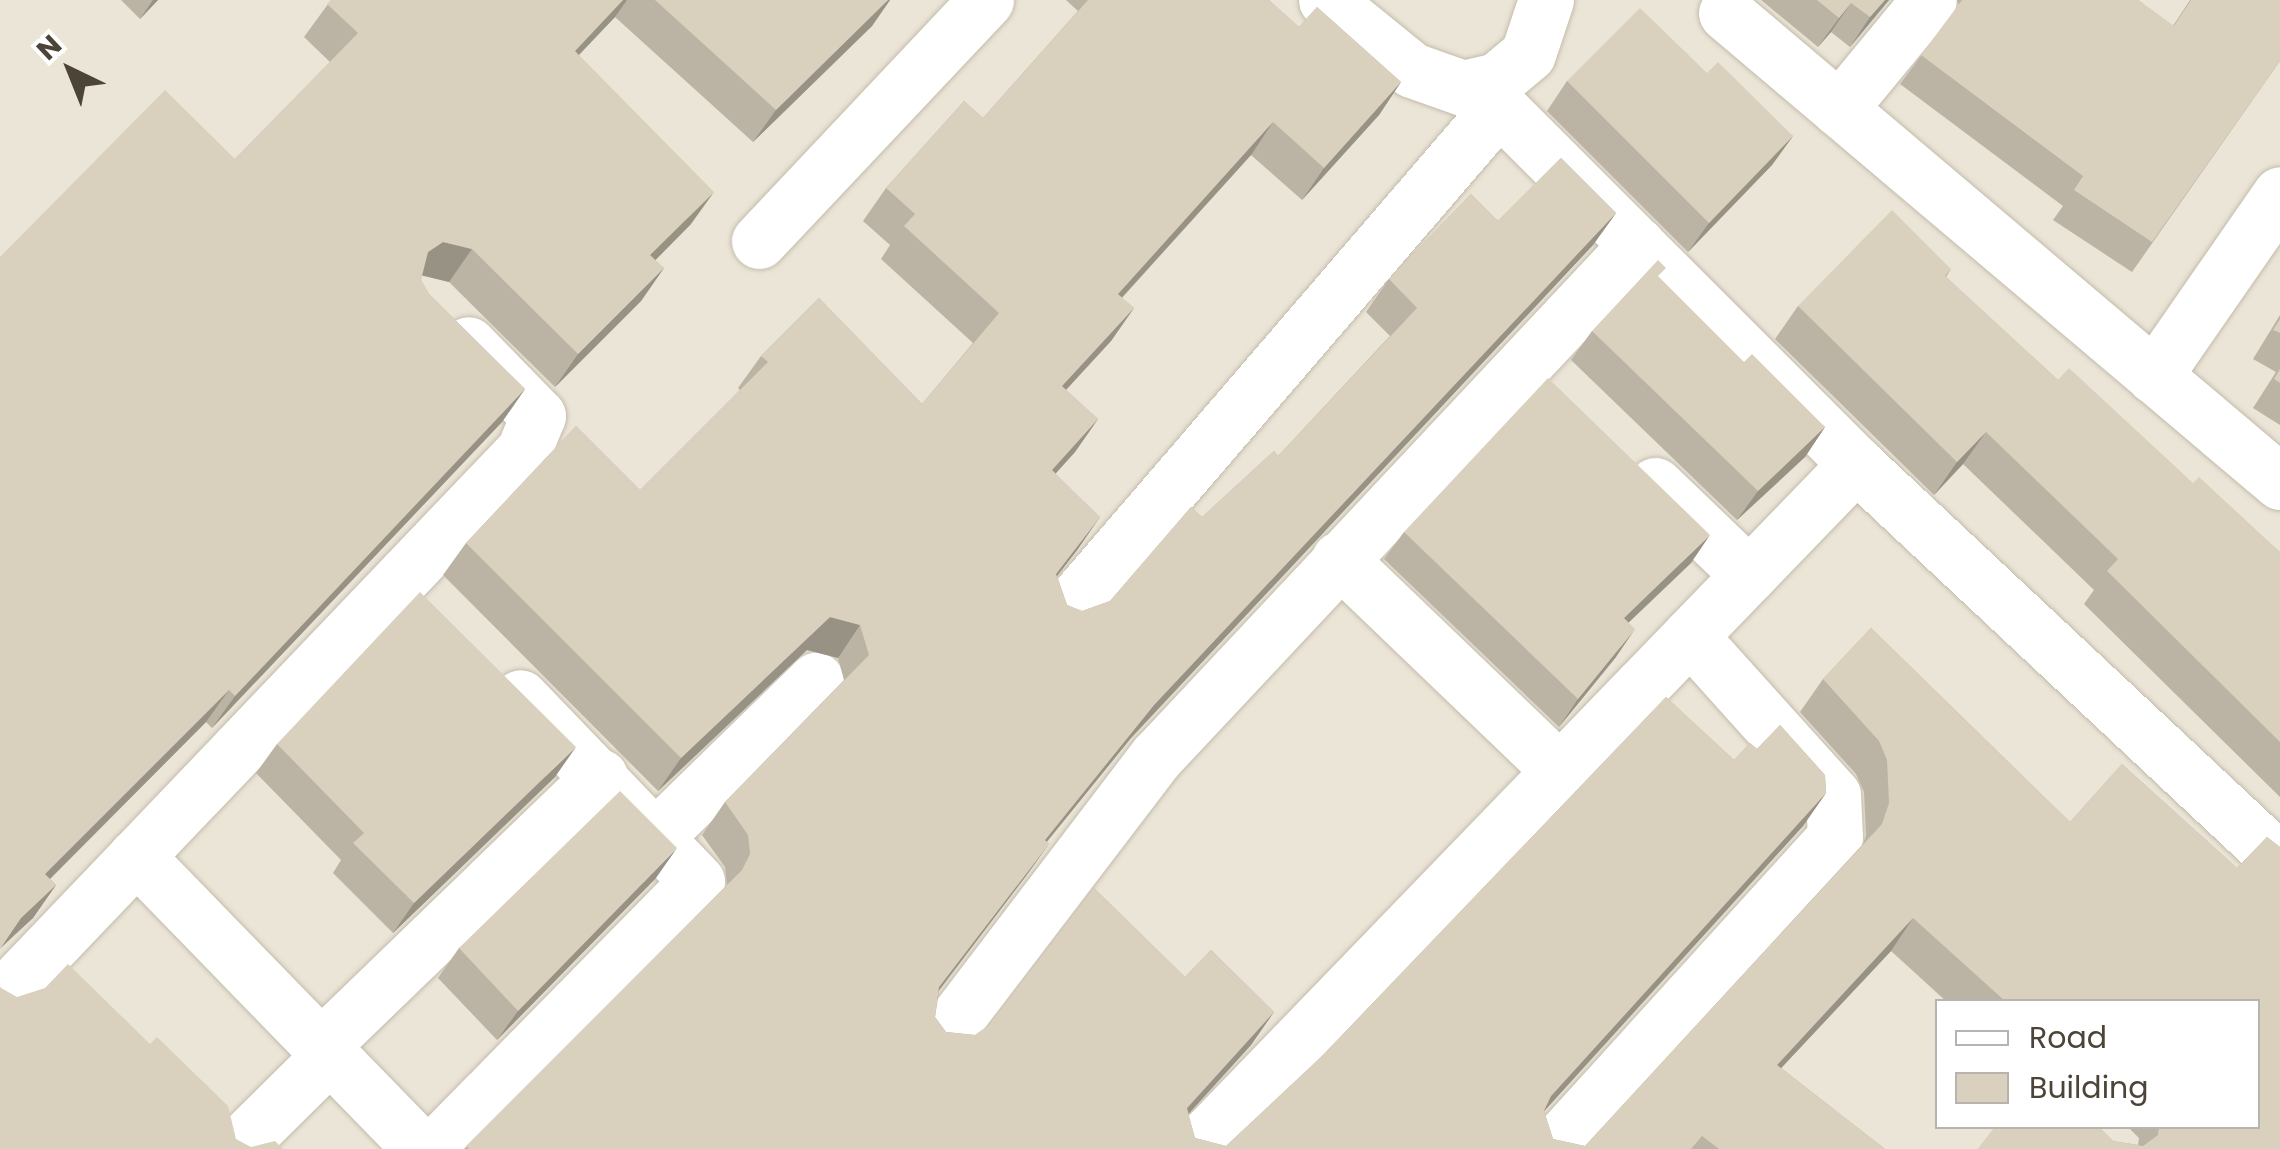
<!DOCTYPE html>
<html>
<head>
<meta charset="utf-8">
<style>
  body { margin:0 }
  #map { position:relative; width:2280px; height:1149px; overflow:hidden; background:#f6f3ea; font-family:Poppins,sans-serif }
  div>[style] { position:absolute }
  [style*='--x'] { left:calc(var(--x)*1px); top:calc(var(--y)*1px); width:calc(var(--w)*1px); rotate:calc(var(--a)*1deg) }
  .residential>* { inset:0; background:#ebe5d7 }
  .roads { filter:drop-shadow(0 0 2px #c3bcab) drop-shadow(0 0 2px #c3bcab) }
  .street>* { height:55px; margin:-27.5px; padding:0 27.5px; transform-origin:27.5px; border-radius:27.5px; background:#fff }
  .wall>* { inset:0; background:#bbb3a3 }
  .shaded-wall>* { inset:0; background:#989285 }
  .building>* { inset:0; background:#d9d0be }
  span { translate:-50% -50%; white-space:nowrap; text-align:center; line-height:1.15; -webkit-text-stroke:8px #fff; paint-order:stroke }
  .legend { position:absolute; left:1935px; top:999px; width:325px; height:130px; box-sizing:border-box; background:#fff; border:2px solid #b7b4af; margin:0; padding:12px 18px; list-style:none; font-size:30px; color:#4b4437 }
  .legend li { display:flex; align-items:center; gap:20px; height:50px }
  .legend b { width:50px; border:2px solid #b7b4af }
  .north { position:absolute; left:20px; top:20px; width:100px; height:100px; -webkit-text-stroke:8px #fff; paint-order:stroke; rotate:317deg; font-size:28px; font-weight:700; line-height:40px; text-align:center; color:#4b4437 }
  .north::after { content:''; display:block; margin:auto; width:35px; height:45px; background:#4b4437; clip-path:polygon(50% 0,100% 100%,50% 72%,0 100%) }
</style>
</head>
<body>
<div id="map">
  <div class="residential">
    <i style="clip-path:polygon(evenodd,0 0,2280px 0,2280px 1149px,0 1149px,0 0,1938px 1002px,2258px 1002px,2258px 1126px,1938px 1126px,1938px 1002px)"></i>
  </div>
  <div class="roads">
    <div class="street">
      <i style="--x:1326;--y:0;--w:111;--a:39.1"></i>
      <i style="--x:1412;--y:70;--w:54;--a:19.4"></i>
      <i style="--x:1463;--y:88;--w:35;--a:-13"></i>
      <i style="--x:1497;--y:80;--w:40;--a:-40"></i>
      <i style="--x:1528;--y:54;--w:57;--a:-71.6"></i>
      <i style="--x:1726;--y:13;--w:726;--a:40.25"></i>
      <i style="--x:1477;--y:85;--w:536;--a:45"></i>
      <i style="--x:1856;--y:464;--w:581;--a:43.12"></i>
      <i style="--x:1839;--y:109;--w:141;--a:-50.5"></i>
      <i style="--x:759;--y:241;--w:331;--a:-46.7"></i>
      <i style="--x:2154;--y:376;--w:221;--a:-55.3"></i>
      <i style="--x:1655;--y:485;--w:130;--a:43.8"></i>
      <i style="--x:1339;--y:559;--w:306;--a:43.8"></i>
      <i style="--x:1064;--y:613;--w:667;--a:-49.31"></i>
      <i style="--x:658;--y:834;--w:221;--a:-44.3"></i>
      <i style="--x:136;--y:856;--w:409;--a:45.8"></i>
      <i style="--x:0;--y:999;--w:759;--a:-46.33"></i>
      <i style="--x:524;--y:450;--w:37;--a:-68"></i>
      <i style="--x:538;--y:416;--w:100;--a:-134.2"></i>
      <i style="--x:941;--y:1039;--w:355;--a:-52.7"></i>
      <i style="--x:1156;--y:757;--w:703;--a:-46.84"></i>
      <i style="--x:321;--y:1046;--w:388;--a:-44"></i>
      <i style="--x:235;--y:1149;--w:134;--a:-44.7"></i>
      <i style="--x:434;--y:1149;--w:375;--a:-45.5"></i>
      <i style="--x:697;--y:881;--w:255;--a:-133.9"></i>
      <i style="--x:1194;--y:1149;--w:953;--a:-45.98"></i>
      <i style="--x:1552;--y:1149;--w:421;--a:-47.8"></i>
      <i style="--x:1835;--y:837;--w:42;--a:-92.7"></i>
      <i style="--x:1833;--y:795;--w:214;--a:-132"></i>
    </div>
  </div>
  <div class="wall">
    <i style="clip-path:polygon(121px 0,158px 0,140px 19px)"></i>
    <i style="clip-path:polygon(331px 0,890px 0,872px 26px,753px 142px,615px 17px,579px 55px,691px 224px,655px 260px,664px 268px,641px 301px,555px 387px,449px 282px,422px 275px,421px 280px,429px 294px,525px 389px,502px 422px,212px 728px,206px 722px,50px 879px,56px 885px,33px 918px,0 949px,235px 159px,330px 62px,304px 37px)"></i>
    <i style="clip-path:polygon(1066px 0,1269px 0,1299px 27px,1317px 7px,1401px 82px,1379px 115px,1302px 200px,1251px 155px,1122px 298px,1134px 308px,1111px 341px,1066px 390px,1098px 419px,1075px 452px,1055px 474px,1100px 517px,1057px 576px,1067px 605px,1082px 611px,1110px 601px,1191px 507px,1202px 517px,1274px 451px,1278px 456px,1390px 336px,1366px 312px,1389px 279px,1471px 194px,1498px 221px,1561px 158px,1616px 213px,1593px 245px,1131px 738px,1047px 842px,1049px 844px,1026px 876px,939px 991px,935px 1017px,946px 1032px,975px 1035px,988px 1026px,1094px 888px,1185px 977px,1211px 950px,1274px 1012px,1251px 1045px,1188px 1114px,1195px 1138px,1226px 1146px,1321px 1057px,1666px 697px,1734px 760px,1750px 743px,1757px 749px,1780px 725px,1825px 775px,1826px 793px,1803px 826px,1544px 1111px,1553px 1139px,1585px 1146px,1863px 844px,1866px 836px,1864px 792px,1856px 774px,1800px 712px,1823px 679px,1871px 628px,2070px 822px,2122px 764px,2237px 868px,2267px 837px,2280px 847px,2280px 1149px,1978px 1149px,1996px 1126px,2098px 1126px,2113px 1141px,2138px 1145px,2139px 1138px,2127px 1126px,2258px 1126px,2258px 1002px,1947px 1002px,1891px 951px,1781px 1068px,1885px 1149px,464px 1149px,727px 885px,725px 867px,702px 835px,725px 802px,844px 680px,838px 658px,807px 650px,658px 791px,443px 575px,466px 543px,576px 426px,640px 490px,740px 390px,738px 388px,761px 356px,819px 298px,922px 404px,973px 343px,881px 259px,890px 245px,863px 221px,886px 188px,964px 101px,983px 118px,1078px 11px)"></i>
    <i style="clip-path:polygon(1761px 0,1889px 0,1850px 47px,1831px 32px,1818px 47px)"></i>
    <i style="clip-path:polygon(1957px 0,2138px 0,2173px 26px,2190px 0,2280px 0,2280px 61px,2132px 272px,2053px 220px,2063px 206px,1900px 84px,1959px 5px)"></i>
    <i style="clip-path:polygon(1707px 73px,1793px 136px,1772px 165px,1688px 252px,1547px 111px,1567px 81px)"></i>
    <i style="clip-path:polygon(1951px 269px,1946px 277px,2058px 380px,2280px 552px,2280px 797px,2084px 604px,2094px 590px,1963px 464px,1934px 495px,1775px 339px,1798px 306px)"></i>
    <i style="clip-path:polygon(2280px 315px,2280px 425px,2253px 408px,2276px 372px,2253px 359px)"></i>
    <i style="clip-path:polygon(1592px 331px,1744px 362px,1825px 427px,1805px 457px,1737px 520px,1571px 360px)"></i>
    <i style="clip-path:polygon(1404px 532px,1691px 563px,1628px 623px,1616px 657px,1559px 727px,1384px 559px)"></i>
    <i style="clip-path:polygon(277px 744px,555px 777px,393px 933px,333px 873px,341px 860px,256px 773px)"></i>
    <i style="clip-path:polygon(656px 878px,497px 1040px,438px 978px,459px 948px)"></i>
  </div>
  <div class="shaded-wall">
    <i style="clip-path:polygon(153px 0,158px 0,140px 19px)"></i>
    <i style="clip-path:polygon(623px 0,627px 0,615px 17px,552px 83px,575px 51px)"></i>
    <i style="clip-path:polygon(888px 0,890px 0,872px 26px,753px 142px,776px 110px)"></i>
    <i style="clip-path:polygon(1885px 0,1889px 0,1850px 47px,1870px 17px)"></i>
    <i style="clip-path:polygon(1851px 3px,1831px 32px,1818px 47px,1839px 18px)"></i>
    <i style="clip-path:polygon(1401px 82px,1379px 115px,1302px 200px,1324px 168px)"></i>
    <i style="clip-path:polygon(1273px 122px,1251px 155px,1095px 327px,1118px 294px)"></i>
    <i style="clip-path:polygon(1793px 136px,1772px 165px,1688px 252px,1709px 223px)"></i>
    <i style="clip-path:polygon(714px 192px,691px 224px,628px 288px,650px 255px)"></i>
    <i style="clip-path:polygon(1616px 213px,1593px 245px,1131px 738px,1022px 872px,1045px 840px,1154px 705px)"></i>
    <i style="clip-path:polygon(443px 242px,472px 249px,449px 282px,420px 275px,428px 252px)"></i>
    <i style="clip-path:polygon(664px 268px,641px 301px,555px 387px,578px 354px)"></i>
    <i style="clip-path:polygon(1134px 308px,1111px 341px,1039px 419px,1062px 386px)"></i>
    <i style="clip-path:polygon(525px 389px,502px 422px,212px 728px,235px 696px)"></i>
    <i style="clip-path:polygon(1098px 419px,1075px 452px,1029px 503px,1052px 470px)"></i>
    <i style="clip-path:polygon(1825px 427px,1805px 457px,1737px 520px,1758px 491px)"></i>
    <i style="clip-path:polygon(1986px 432px,1963px 464px,1934px 495px,1957px 462px)"></i>
    <i style="clip-path:polygon(1100px 517px,1078px 549px,1034px 606px,1056px 574px)"></i>
    <i style="clip-path:polygon(1710px 535px,1691px 563px,1604px 646px,1624px 618px)"></i>
    <i style="clip-path:polygon(830px 617px,860px 625px,838px 658px,807px 650px,658px 791px,681px 758px)"></i>
    <i style="clip-path:polygon(1635px 629px,1616px 657px,1559px 727px,1578px 699px)"></i>
    <i style="clip-path:polygon(229px 690px,206px 722px,22px 907px,45px 874px)"></i>
    <i style="clip-path:polygon(576px 747px,555px 777px,393px 933px,414px 903px)"></i>
    <i style="clip-path:polygon(1826px 793px,1803px 826px,1528px 1129px,1551px 1096px)"></i>
    <i style="clip-path:polygon(1049px 844px,1026px 876px,916px 1020px,939px 987px)"></i>
    <i style="clip-path:polygon(677px 848px,656px 878px,497px 1040px,518px 1011px)"></i>
    <i style="clip-path:polygon(56px 885px,33px 918px,0 948px,21px 918px)"></i>
    <i style="clip-path:polygon(1913px 918px,1891px 951px,1754px 1097px,1777px 1065px)"></i>
    <i style="clip-path:polygon(1274px 1012px,1251px 1045px,1164px 1141px,1187px 1108px)"></i>
  </div>
  <div class="building">
    <i style="clip-path:polygon(331px 0,623px 0,575px 51px,714px 192px,650px 255px,664px 268px,578px 354px,472px 249px,443px 242px,428px 252px,421px 280px,429px 294px,525px 389px,235px 696px,229px 690px,45px 874px,56px 885px,21px 918px,0 949px,0 257px,165px 90px,235px 159px,358px 33px,327px 4px)"></i>
    <i style="clip-path:polygon(655px 0,888px 0,776px 110px)"></i>
    <i style="clip-path:polygon(1088px 0,1269px 0,1299px 27px,1317px 7px,1401px 82px,1324px 168px,1273px 122px,1118px 294px,1134px 308px,1062px 386px,1098px 419px,1052px 470px,1100px 517px,1056px 574px,1067px 605px,1082px 611px,1110px 601px,1191px 507px,1202px 517px,1274px 451px,1278px 456px,1417px 308px,1389px 279px,1471px 194px,1498px 221px,1561px 158px,1616px 213px,1154px 705px,1045px 840px,1049px 844px,939px 987px,935px 1017px,946px 1032px,975px 1035px,988px 1026px,1094px 888px,1185px 977px,1211px 950px,1274px 1012px,1187px 1108px,1195px 1138px,1226px 1146px,1321px 1057px,1666px 697px,1734px 760px,1750px 743px,1757px 749px,1780px 725px,1825px 775px,1826px 793px,1551px 1096px,1544px 1111px,1553px 1139px,1585px 1146px,1882px 824px,1889px 803px,1887px 760px,1879px 741px,1823px 679px,1871px 628px,2070px 822px,2122px 764px,2237px 868px,2267px 837px,2280px 847px,2280px 1149px,1978px 1149px,1996px 1126px,2098px 1126px,2113px 1141px,2143px 1146px,2158px 1135px,2159px 1126px,2258px 1126px,2258px 1002px,2006px 1002px,1913px 918px,1777px 1065px,1885px 1149px,1719px 1149px,1702px 1136px,1691px 1149px,469px 1149px,466px 1146px,742px 870px,750px 854px,748px 835px,725px 802px,869px 655px,860px 625px,830px 617px,681px 758px,466px 543px,576px 426px,640px 490px,768px 362px,761px 356px,819px 298px,922px 404px,999px 313px,904px 226px,915px 214px,886px 188px,964px 101px,983px 118px)"></i>
    <i style="clip-path:polygon(1817px 0,1885px 0,1870px 17px,1851px 3px,1839px 18px)"></i>
    <i style="clip-path:polygon(1962px 0,2138px 0,2174px 26px,2191px 0,2280px 0,2280px 61px,2152px 242px,2074px 190px,2083px 176px,1921px 55px)"></i>
    <i style="clip-path:polygon(1640px 8px,1707px 73px,1718px 62px,1793px 136px,1709px 223px,1567px 81px)"></i>
    <i style="clip-path:polygon(1892px 210px,1951px 269px,1945px 276px,2058px 380px,2069px 368px,2193px 483px,2199px 477px,2280px 552px,2280px 742px,2107px 571px,2118px 559px,1986px 432px,1957px 462px,1798px 306px)"></i>
    <i style="clip-path:polygon(1658px 260px,1666px 268px,1658px 276px,1744px 362px,1752px 354px,1825px 427px,1758px 491px,1592px 331px)"></i>
    <i style="clip-path:polygon(2280px 319px,2280px 333px,2273px 330px)"></i>
    <i style="clip-path:polygon(2280px 369px,2280px 383px,2274px 379px)"></i>
    <i style="clip-path:polygon(1548px 378px,1710px 535px,1624px 618px,1635px 629px,1578px 699px,1404px 532px)"></i>
    <i style="clip-path:polygon(420px 592px,576px 747px,414px 903px,353px 843px,364px 833px,277px 744px)"></i>
    <i style="clip-path:polygon(620px 791px,677px 848px,518px 1011px,459px 948px)"></i>
    <i style="clip-path:polygon(68px 964px,150px 1044px,157px 1037px,228px 1106px,236px 1139px,251px 1147px,275px 1141px,283px 1149px,0 1149px,0 986px,1px 988px,17px 997px,45px 988px)"></i>
  </div>
  <ul class="legend">
  <li><b style="height:12px;background:#fff"></b>Road</li>
  <li><b style="height:28px;background:#d9d0be"></b>Building</li>
  </ul>
  <div class="north">N</div>
</div>
</body>
</html>
